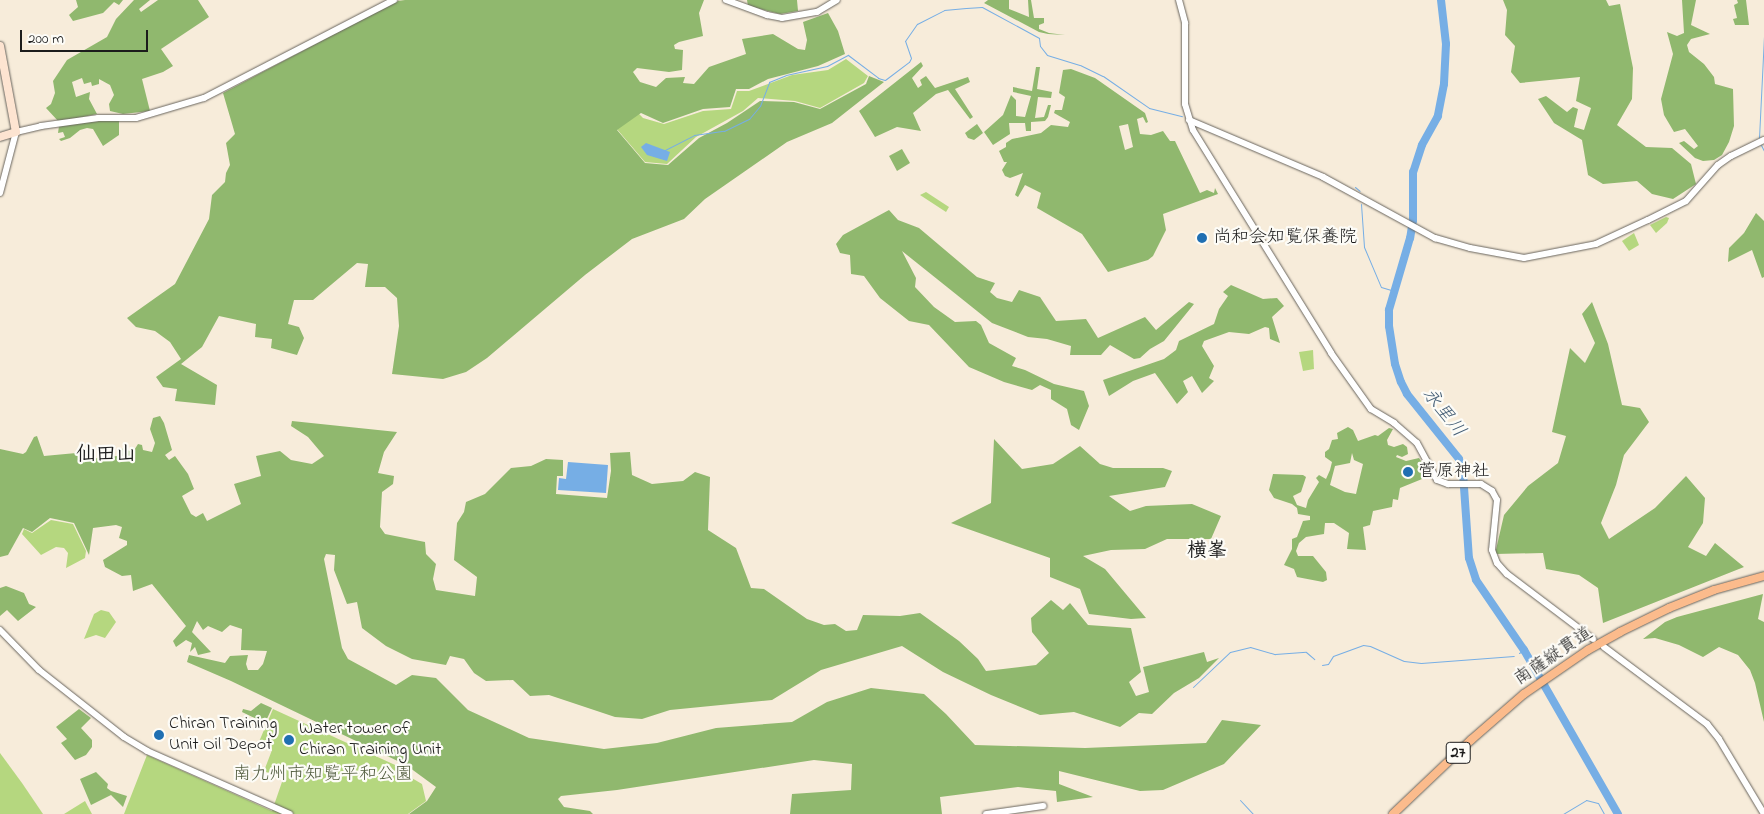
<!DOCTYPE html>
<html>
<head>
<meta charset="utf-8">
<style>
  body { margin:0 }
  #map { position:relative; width:1764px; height:814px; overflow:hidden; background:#f7ecda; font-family:"Indie Flower","Klee One",sans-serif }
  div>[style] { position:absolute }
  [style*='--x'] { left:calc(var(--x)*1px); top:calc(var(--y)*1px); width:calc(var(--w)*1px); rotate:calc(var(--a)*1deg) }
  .green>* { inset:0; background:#b5d77f }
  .forest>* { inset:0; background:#90b86e }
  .water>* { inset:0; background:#76aee5 }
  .stream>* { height:1px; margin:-0.5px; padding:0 0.5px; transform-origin:0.5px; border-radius:0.5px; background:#76aee5 }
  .river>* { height:8px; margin:-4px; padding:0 4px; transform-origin:4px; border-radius:4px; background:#76aee5 }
  .roads { filter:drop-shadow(0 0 1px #69655e) drop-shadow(0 0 1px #69655e) }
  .tertiary>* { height:6px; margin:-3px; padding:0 3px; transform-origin:3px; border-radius:3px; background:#fff }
  .secondary>* { height:8px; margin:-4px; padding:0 4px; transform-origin:4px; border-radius:4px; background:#fde4d1 }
  .primary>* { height:8px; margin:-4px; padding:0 4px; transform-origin:4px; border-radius:4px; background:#fbbb8c }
  .dots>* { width:14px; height:14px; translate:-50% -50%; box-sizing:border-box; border:2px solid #fdfcf7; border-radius:50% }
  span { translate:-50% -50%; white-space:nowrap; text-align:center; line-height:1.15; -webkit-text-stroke:4.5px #fdfcf7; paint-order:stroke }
  .shield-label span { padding:1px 4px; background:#fdfcf7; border:1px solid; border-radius:4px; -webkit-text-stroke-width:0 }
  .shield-label { font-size:16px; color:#1c1c1c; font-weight:700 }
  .poi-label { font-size:18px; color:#1c1c1c }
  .left { translate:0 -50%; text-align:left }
  .street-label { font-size:18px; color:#1c1c1c }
  .park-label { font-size:18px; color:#525d3f }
  .water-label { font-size:19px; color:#445e76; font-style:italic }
  .quarter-label { font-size:20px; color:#1c1c1c; font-weight:700 }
  .scale { position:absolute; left:20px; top:30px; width:128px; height:22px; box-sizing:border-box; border:2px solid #1c1c1c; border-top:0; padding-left:6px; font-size:15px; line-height:18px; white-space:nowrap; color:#1c1c1c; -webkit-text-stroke:4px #fdfcf7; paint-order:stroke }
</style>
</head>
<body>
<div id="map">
  <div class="green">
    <i style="clip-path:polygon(846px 59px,868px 76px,864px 83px,820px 108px,795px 101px,758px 98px,743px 111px,696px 137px,667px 164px,645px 162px,610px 121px,610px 84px,643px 118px,664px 124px,703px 111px,731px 109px,737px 91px,749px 91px,792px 75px,828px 70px)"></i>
    <i style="clip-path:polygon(926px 192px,949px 207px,946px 212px,920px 195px)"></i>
    <i style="clip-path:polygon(1666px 217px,1669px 218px,1667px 223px,1656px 233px,1650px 225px)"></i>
    <i style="clip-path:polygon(1634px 233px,1639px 245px,1629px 251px,1622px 241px)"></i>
    <i style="clip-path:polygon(1313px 350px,1314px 369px,1303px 371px,1299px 352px)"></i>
    <i style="clip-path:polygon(51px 520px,73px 524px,86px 551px,85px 558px,66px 568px,68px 553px,64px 548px,56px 547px,41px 555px,22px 534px,24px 529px,32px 533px)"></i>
    <i style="clip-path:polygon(101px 610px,109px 612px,116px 622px,105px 638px,96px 635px,84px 639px,94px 614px)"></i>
    <i style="clip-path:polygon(273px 709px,406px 770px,410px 777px,422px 784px,426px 801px,408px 814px,124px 814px,147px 755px,272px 811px,283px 779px,264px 771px,272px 750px,258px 744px)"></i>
    <i style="clip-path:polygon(0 753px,22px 783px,43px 814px,0 814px)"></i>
    <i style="clip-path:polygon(85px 801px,92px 814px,64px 814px)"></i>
  </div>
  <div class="forest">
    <i style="clip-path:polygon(76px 0,123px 0,119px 5px,114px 2px,103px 13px,73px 21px,69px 15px,78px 7px)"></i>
    <i style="clip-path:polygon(134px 0,150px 0,139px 9px,141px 12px,158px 0,198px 0,209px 17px,161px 49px,173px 66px,163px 72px,142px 79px,150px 111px,123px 114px,110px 111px,109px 104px,114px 95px,110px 85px,99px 79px,99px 84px,92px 86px,91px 82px,84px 84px,82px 78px,72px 82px,76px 97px,90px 92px,89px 99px,97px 114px,59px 122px,46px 108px,51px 104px,55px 93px,53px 81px,67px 60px,107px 37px,116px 19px)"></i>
    <i style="clip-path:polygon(405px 0,704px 0,699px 13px,703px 36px,679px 42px,674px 45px,675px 49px,683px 50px,682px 70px,669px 72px,637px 68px,633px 72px,640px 82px,656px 87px,666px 78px,685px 77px,683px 83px,694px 84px,709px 67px,746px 54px,742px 39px,773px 34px,798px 49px,805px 50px,807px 40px,803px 22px,828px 13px,838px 31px,845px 54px,818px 66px,768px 79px,749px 89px,736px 89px,730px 107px,703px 109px,663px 123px,641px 113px,617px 130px,645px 163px,668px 165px,699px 138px,727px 123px,760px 101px,794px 102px,820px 109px,866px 84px,869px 76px,884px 82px,832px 123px,787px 142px,705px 199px,684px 219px,632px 239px,585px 275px,487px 358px,466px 372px,443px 379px,392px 374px,399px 326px,397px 298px,385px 287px,365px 287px,368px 264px,357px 263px,313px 300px,294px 300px,288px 324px,299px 327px,304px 338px,297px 355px,271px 348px,272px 339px,255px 337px,256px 324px,219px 316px,202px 347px,181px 364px,217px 385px,215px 405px,175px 401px,177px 389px,163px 387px,156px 377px,181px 359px,170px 342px,155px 331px,136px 327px,127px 318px,175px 284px,209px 219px,212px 195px,225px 182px,226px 173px,230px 165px,226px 143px,235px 134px,223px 93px,397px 1px)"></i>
    <i style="clip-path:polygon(747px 0,797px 0,798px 11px,780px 14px,748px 6px)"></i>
    <i style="clip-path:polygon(988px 0,1009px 0,1009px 9px,1029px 17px,1028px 0,1031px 0,1034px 18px,1044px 18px,1044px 23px,1039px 25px,1039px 29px,1049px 33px,1065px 35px,1048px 34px,1039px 32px,984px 3px)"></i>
    <i style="clip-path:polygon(1503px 0,1606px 0,1609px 6px,1620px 4px,1633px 68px,1632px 99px,1617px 125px,1646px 147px,1672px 148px,1691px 164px,1696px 184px,1673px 199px,1652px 194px,1637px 181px,1603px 184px,1588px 175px,1582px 140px,1554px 123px,1538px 99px,1546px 96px,1567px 112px,1573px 107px,1578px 109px,1574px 127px,1584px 130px,1591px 108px,1576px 101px,1580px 77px,1520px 83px,1511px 72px,1515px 46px,1505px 35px,1507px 10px)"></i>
    <i style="clip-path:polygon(1682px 0,1696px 0,1691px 25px,1710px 34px,1691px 39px,1687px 45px,1689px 52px,1704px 64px,1714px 77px,1715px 84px,1733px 89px,1734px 126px,1729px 142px,1722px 155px,1714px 160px,1703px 161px,1695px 158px,1679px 143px,1684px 141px,1694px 149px,1698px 146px,1685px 129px,1674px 132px,1664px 115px,1661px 99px,1673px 54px,1667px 32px,1677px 36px,1684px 33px)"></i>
    <i style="clip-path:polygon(1737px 0,1746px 0,1749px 25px,1735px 25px,1733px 19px,1737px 18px,1734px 5px,1738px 3px)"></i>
    <i style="clip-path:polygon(921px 62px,923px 66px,912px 78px,918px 88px,922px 85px,920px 80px,926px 76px,935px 88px,968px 77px,970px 82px,955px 89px,973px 117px,970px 119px,948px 90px,936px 94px,913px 113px,921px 131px,897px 127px,875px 137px,859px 111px)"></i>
    <i style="clip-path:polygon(1036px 67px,1040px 67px,1037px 89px,1052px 92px,1051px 98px,1038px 97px,1035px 118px,1044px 117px,1048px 105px,1051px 105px,1048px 117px,1045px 121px,1031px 122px,1031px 131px,1026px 131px,1025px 123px,1009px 123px,1010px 134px,993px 145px,984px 132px,1003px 115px,1011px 95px,1016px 100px,1016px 116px,1025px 117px,1031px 96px,1013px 92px,1013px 87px,1032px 91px)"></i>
    <i style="clip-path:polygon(evenodd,1071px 69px,1095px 78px,1145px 113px,1148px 122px,1146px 123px,1143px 117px,1137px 119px,1140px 134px,1151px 135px,1163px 131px,1170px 141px,1175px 141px,1200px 193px,1207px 190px,1214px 193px,1215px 188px,1218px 194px,1163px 214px,1166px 230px,1153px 256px,1148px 260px,1108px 272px,1082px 234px,1037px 208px,1041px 193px,1025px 185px,1018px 197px,1015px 195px,1023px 173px,1010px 178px,1005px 176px,1002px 170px,1007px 162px,1004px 162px,999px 151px,1006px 147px,1006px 143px,1012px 139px,1041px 133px,1051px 125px,1068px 127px,1070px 122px,1054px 113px,1055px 110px,1062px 110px,1065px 97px,1059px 93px,1063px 70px,1071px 69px,1128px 124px,1133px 147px,1125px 150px,1119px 126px,1128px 124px)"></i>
    <i style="clip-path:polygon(119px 120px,119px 135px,103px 146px,93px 129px,87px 128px,80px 130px,70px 138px,61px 141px,59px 139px,65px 137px,63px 132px,58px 133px,59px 126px,83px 122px)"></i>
    <i style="clip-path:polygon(977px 124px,983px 133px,974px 140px,968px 138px,965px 133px)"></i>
    <i style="clip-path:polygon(902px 149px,910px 163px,897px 171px,889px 156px)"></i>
    <i style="clip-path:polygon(889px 210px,898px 220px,919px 228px,977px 277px,995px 283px,990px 292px,997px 298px,1012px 302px,1019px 290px,1040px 297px,1056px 321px,1086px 319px,1098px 338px,1145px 317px,1156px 330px,1189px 302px,1194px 304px,1164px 341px,1150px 349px,1140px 358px,1134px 359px,1110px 345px,1101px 355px,1070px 355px,1071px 346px,1047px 339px,1028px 337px,992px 323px,902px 251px,916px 278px,915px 287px,934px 307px,955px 322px,976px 321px,981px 325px,989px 343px,1016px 358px,1012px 366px,1025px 370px,1054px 384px,1084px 391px,1089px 406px,1079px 430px,1071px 425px,1067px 409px,1051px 399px,1051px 390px,1040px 385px,1032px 390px,1004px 382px,969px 367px,929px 325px,909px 321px,880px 298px,864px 276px,851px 274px,850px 255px,840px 253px,836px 244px,843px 235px)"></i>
    <i style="clip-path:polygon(1756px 213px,1764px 221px,1764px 277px,1762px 278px,1752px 250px,1728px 262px,1729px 248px,1744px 233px)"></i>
    <i style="clip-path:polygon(1231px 285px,1263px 299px,1277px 298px,1284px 306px,1272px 317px,1280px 343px,1270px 339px,1269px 328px,1265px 327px,1249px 334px,1229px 332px,1204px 341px,1202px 346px,1214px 366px,1209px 378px,1214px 381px,1202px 393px,1192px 376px,1183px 381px,1188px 392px,1177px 404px,1155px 373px,1133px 381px,1109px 396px,1103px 380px,1164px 359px,1176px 350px,1179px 341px,1214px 324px,1219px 309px,1228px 296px,1223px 292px)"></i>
    <i style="clip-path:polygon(1592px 302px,1608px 344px,1622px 405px,1640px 408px,1649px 422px,1624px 455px,1616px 485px,1601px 523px,1609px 539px,1655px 508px,1686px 476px,1705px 498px,1703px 523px,1688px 547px,1706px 556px,1715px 543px,1744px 567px,1603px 623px,1598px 588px,1579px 575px,1546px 569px,1543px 553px,1495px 554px,1504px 515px,1528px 486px,1558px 463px,1566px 436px,1552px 432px,1570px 348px,1585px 363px,1595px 343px,1582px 314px)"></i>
    <i style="clip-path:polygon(160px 416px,164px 423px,172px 450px,165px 455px,169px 460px,175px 456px,188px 474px,194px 489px,182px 496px,191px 514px,196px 517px,203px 513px,207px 521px,241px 504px,234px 484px,261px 476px,256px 456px,280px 451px,291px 460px,312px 464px,324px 456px,308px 437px,291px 426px,292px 421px,397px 432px,384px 452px,378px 473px,394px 476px,393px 484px,382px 492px,380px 527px,385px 534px,425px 542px,426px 554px,436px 564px,433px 579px,436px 590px,475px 596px,477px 577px,454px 560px,457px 523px,464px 512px,466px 502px,485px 494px,511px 468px,531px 466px,546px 459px,563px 460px,563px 476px,557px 476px,556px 494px,607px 498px,611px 471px,610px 453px,630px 452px,632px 475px,652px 484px,683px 481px,695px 472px,710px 477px,708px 530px,736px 548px,751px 588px,764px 589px,807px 619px,824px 625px,835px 624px,846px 631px,857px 630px,863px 615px,900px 616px,920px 613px,959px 641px,978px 659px,986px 671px,1036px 665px,1049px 653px,1032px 632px,1031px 618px,1051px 600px,1063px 610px,1070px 603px,1088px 625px,1131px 628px,1141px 672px,1129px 682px,1136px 696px,1149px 692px,1143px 667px,1204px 652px,1207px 662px,1219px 658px,1199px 678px,1174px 693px,1152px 714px,1139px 713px,1120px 727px,1074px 712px,1040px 715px,991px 695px,943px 672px,902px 646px,821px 670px,772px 700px,670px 710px,642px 719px,615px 717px,549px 695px,530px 696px,513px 680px,486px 681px,474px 673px,464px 659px,450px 656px,446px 665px,412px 659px,386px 646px,362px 628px,357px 602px,347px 604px,334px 570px,335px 555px,326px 554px,324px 559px,342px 648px,348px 659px,396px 685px,412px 675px,436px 678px,468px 710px,529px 738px,604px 749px,657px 743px,716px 728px,792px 722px,827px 702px,871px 688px,924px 694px,946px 714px,975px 745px,1085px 748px,1206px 743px,1222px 720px,1261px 725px,1224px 764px,1163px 790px,1140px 791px,1059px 771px,1059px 784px,1093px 797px,1057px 802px,1056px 791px,1018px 787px,940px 797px,942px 814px,790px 814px,792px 794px,851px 790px,852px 764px,814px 760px,617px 790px,561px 796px,558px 799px,564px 807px,590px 811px,593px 814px,409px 814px,427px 801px,436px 787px,406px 765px,231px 681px,187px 662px,189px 655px,225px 663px,230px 656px,248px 655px,246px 664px,248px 670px,258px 670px,263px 664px,267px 651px,241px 650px,242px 629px,230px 625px,222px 632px,208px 626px,203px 630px,197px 621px,192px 632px,211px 652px,198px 655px,195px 647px,190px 652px,192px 643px,186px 640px,176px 647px,173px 641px,186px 626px,152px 584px,133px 591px,131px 575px,122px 576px,105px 567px,103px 560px,127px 545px,127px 541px,119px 538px,122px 527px,116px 525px,93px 528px,89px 555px,74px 523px,50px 518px,32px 532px,23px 528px,8px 555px,0 557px,0 449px,23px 454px,26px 452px,34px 437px,37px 436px,44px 456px,87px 452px,89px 459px,117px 456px,120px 448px,133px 452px,138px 444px,142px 445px,143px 450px,152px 452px,155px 443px,150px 429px,153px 418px)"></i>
    <i style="clip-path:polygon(evenodd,1348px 427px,1353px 430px,1358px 441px,1375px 435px,1378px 436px,1389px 428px,1393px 429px,1387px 440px,1388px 445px,1394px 447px,1403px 444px,1407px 447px,1408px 454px,1402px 457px,1397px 455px,1396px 457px,1406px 461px,1419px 458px,1428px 472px,1427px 477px,1400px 488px,1398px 500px,1393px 499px,1392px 507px,1373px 511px,1370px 525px,1363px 527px,1366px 550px,1347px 549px,1349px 533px,1334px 523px,1325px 523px,1324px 534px,1306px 537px,1299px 543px,1296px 551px,1298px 556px,1313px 556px,1326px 572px,1327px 580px,1323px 582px,1297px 577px,1294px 569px,1284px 565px,1292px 549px,1292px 539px,1297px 537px,1303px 521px,1310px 520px,1310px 516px,1298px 514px,1297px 508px,1292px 504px,1274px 498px,1269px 490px,1273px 474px,1303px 475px,1306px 477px,1301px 492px,1293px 496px,1297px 505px,1306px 508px,1308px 500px,1319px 482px,1316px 478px,1319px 475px,1326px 479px,1330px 470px,1332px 462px,1325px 457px,1325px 452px,1329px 449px,1332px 440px,1338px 439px,1337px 433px,1348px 427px,1352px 453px,1354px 460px,1363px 464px,1356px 494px,1345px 492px,1330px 485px,1335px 466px,1350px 463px,1352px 453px)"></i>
    <i style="clip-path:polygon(994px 439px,1022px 469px,1053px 464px,1080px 446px,1100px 464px,1113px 468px,1163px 468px,1172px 471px,1165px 487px,1109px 496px,1130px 511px,1146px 506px,1192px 504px,1221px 516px,1211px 539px,1167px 539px,1145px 549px,1111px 550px,1083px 556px,1105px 569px,1146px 618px,1131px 619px,1089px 614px,1080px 589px,1050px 577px,1050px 558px,951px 523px,991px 503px)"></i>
    <i style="clip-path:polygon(6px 586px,24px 593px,29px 604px,36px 607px,18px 621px,7px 610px,0 616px,0 588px)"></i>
    <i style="clip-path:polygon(1763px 594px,1758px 619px,1764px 622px,1764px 722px,1755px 683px,1750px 670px,1738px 655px,1719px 647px,1703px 657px,1679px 645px,1655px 638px,1643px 639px,1665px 622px,1677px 617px)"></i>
    <i style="clip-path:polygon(261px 703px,272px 708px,265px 723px,242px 712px,243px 709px,251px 711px)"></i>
    <i style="clip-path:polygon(79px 709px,91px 718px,81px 728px,92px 740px,92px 747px,86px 755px,75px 760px,61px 743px,67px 739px,56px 727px)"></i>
    <i style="clip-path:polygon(96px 772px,108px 784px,107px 788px,111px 791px,127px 796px,123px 807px,111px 795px,91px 805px,80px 779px)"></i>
  </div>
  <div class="water">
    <i style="clip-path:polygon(646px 143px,670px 152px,667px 161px,647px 155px,641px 147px)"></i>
    <i style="clip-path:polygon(568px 462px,608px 465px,606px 493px,558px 490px,559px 478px,566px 479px)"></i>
  </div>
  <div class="stream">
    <i style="--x:1759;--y:138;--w:101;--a:-87.2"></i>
    <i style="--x:1761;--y:145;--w:7;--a:63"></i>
    <i style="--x:663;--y:151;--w:35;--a:-27"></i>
    <i style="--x:694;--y:135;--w:30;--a:-8"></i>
    <i style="--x:724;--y:131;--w:28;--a:-26"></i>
    <i style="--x:749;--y:119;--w:17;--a:-50"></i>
    <i style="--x:760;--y:106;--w:26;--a:-69"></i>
    <i style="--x:769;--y:82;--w:18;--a:-22"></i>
    <i style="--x:786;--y:75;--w:42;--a:-12.4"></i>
    <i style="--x:827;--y:66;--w:24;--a:-28"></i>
    <i style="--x:848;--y:55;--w:38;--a:37"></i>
    <i style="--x:878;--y:78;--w:7;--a:16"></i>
    <i style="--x:885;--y:80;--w:30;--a:-37"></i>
    <i style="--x:909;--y:62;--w:4;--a:-63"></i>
    <i style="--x:911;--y:58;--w:18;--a:-109"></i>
    <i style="--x:905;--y:41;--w:21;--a:-55"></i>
    <i style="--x:917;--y:24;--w:30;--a:-27"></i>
    <i style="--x:944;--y:10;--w:22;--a:-5"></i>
    <i style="--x:966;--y:8;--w:16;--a:-4"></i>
    <i style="--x:982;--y:7;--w:65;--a:28.5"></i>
    <i style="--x:1039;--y:38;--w:8;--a:83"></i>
    <i style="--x:1040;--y:46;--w:11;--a:52"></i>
    <i style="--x:1047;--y:55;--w:34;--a:17"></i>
    <i style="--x:1080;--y:65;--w:25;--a:26"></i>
    <i style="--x:1103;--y:76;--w:56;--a:34.8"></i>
    <i style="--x:1149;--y:108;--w:34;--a:14"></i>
    <i style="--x:1355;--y:187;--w:6;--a:39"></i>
    <i style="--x:1361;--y:204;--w:43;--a:86"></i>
    <i style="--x:1364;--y:247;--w:43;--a:67"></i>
    <i style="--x:1381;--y:287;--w:14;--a:17"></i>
    <i style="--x:1519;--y:653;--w:6;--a:-31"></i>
    <i style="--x:1322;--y:665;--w:6;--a:-9"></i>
    <i style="--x:1328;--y:664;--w:9;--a:-58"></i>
    <i style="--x:1333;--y:656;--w:32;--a:-20"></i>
    <i style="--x:1363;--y:645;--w:7;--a:8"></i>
    <i style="--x:1370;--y:646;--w:37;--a:24"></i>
    <i style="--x:1404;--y:661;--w:17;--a:7"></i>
    <i style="--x:1421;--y:663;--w:93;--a:-4.3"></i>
    <i style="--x:1193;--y:687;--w:51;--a:-43.4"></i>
    <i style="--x:1230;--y:652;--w:21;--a:-14"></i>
    <i style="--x:1250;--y:647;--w:26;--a:16"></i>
    <i style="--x:1275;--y:654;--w:31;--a:-4"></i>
    <i style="--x:1306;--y:652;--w:11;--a:41"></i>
    <i style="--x:1240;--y:800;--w:19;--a:47"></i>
    <i style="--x:1563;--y:814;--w:27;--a:-31"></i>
    <i style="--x:1586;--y:800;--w:12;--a:14"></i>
    <i style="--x:1598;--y:803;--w:13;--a:61"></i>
  </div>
  <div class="river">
    <i style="--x:1441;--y:0;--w:44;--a:83.5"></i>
    <i style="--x:1446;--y:44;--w:40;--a:92.9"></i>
    <i style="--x:1444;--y:84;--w:33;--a:101"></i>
    <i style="--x:1438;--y:116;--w:33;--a:119"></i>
    <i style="--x:1422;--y:145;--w:28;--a:108"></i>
    <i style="--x:1413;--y:172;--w:48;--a:90"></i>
    <i style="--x:1413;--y:220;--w:18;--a:99"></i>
    <i style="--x:1410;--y:238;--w:75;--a:106.3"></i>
    <i style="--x:1389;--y:310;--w:16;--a:90"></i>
    <i style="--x:1389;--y:326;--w:38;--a:81"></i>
    <i style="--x:1395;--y:364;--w:19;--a:72"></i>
    <i style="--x:1401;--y:382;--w:13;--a:63"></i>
    <i style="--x:1407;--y:394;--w:83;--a:51.3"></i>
    <i style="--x:1459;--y:459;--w:15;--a:74"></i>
    <i style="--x:1463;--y:473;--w:85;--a:86"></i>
    <i style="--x:1469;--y:558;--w:23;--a:72"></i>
    <i style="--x:1476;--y:580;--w:85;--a:55.6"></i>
    <i style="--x:1524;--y:650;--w:189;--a:60.2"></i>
  </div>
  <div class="roads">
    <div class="tertiary">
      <i style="--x:726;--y:0;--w:44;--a:20.1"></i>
      <i style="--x:767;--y:15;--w:15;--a:11"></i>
      <i style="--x:782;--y:18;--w:36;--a:-10"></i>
      <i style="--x:817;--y:12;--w:23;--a:-31"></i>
      <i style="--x:1179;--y:0;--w:24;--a:75"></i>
      <i style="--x:1185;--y:23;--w:81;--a:90"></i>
      <i style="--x:1185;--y:104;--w:27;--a:73"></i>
      <i style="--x:1193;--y:130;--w:262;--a:58.2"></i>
      <i style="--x:1331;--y:353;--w:69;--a:54.5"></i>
      <i style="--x:1371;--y:409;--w:27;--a:31"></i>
      <i style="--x:1394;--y:423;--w:30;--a:41"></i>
      <i style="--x:1417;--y:443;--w:42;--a:61.6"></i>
      <i style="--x:1437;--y:480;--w:12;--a:20"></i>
      <i style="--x:1448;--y:484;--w:33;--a:0"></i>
      <i style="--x:1481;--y:484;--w:13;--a:32"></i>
      <i style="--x:1492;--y:491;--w:10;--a:61"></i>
      <i style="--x:1497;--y:500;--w:50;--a:95.7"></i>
      <i style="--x:1492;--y:550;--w:14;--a:69"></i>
      <i style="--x:1497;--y:563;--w:15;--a:48"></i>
      <i style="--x:1507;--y:574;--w:108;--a:37.1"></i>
      <i style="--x:1189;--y:120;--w:146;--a:23"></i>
      <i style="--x:1323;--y:177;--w:128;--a:28.6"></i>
      <i style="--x:1435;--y:238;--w:36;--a:16"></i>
      <i style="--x:1470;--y:248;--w:55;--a:10.5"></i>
      <i style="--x:1524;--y:258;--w:73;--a:-11"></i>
      <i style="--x:1596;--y:244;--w:57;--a:-24.8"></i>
      <i style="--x:1648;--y:220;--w:42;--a:-26.6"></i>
      <i style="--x:1686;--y:201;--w:48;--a:-48.4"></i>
      <i style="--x:1718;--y:165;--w:16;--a:-35"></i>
      <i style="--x:1731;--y:156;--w:37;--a:-26"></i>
      <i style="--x:0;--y:193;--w:63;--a:-75.3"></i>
      <i style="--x:16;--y:132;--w:26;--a:-13"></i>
      <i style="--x:41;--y:126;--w:58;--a:-8"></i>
      <i style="--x:98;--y:118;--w:38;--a:0"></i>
      <i style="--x:136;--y:118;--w:71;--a:-16.4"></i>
      <i style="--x:204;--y:98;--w:214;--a:-27.3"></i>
      <i style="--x:0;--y:630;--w:56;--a:45.7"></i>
      <i style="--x:39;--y:670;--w:108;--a:38.2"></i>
      <i style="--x:124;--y:737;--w:27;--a:31"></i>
      <i style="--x:147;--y:751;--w:156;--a:23.8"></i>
      <i style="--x:1604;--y:647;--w:129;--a:36.8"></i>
      <i style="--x:1707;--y:724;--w:19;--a:51"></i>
      <i style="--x:1719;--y:739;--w:87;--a:59"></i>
      <i style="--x:986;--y:814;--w:58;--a:-8"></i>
    </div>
    <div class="secondary">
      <i style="--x:0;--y:46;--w:87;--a:79.5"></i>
      <i style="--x:16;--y:132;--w:17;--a:163"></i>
    </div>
    <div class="primary">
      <i style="--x:1393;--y:814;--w:108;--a:-43.5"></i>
      <i style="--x:1471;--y:740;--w:70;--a:-41"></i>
      <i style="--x:1524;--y:694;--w:78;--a:-34.5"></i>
      <i style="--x:1588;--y:650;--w:37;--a:-29"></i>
      <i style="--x:1620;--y:632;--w:55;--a:-26.1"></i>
      <i style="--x:1669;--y:608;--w:48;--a:-21.8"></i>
      <i style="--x:1714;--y:590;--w:52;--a:-15.6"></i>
    </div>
  </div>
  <div class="dots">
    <i style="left:1202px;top:238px;background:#1f6fb2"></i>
    <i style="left:1408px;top:472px;background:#1f6fb2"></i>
    <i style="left:159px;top:735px;background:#1f6fb2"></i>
    <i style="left:289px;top:740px;background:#1f6fb2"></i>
  </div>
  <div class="shield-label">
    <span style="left:1458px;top:753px">27</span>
  </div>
  <div class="poi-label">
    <span class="left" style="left:1213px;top:238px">尚和会知覧保養院</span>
    <span class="left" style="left:1418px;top:472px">菅原神社</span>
    <span class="left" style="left:169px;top:735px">Chiran Training<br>Unit Oil Depot</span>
    <span class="left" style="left:299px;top:740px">Water tower of<br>Chiran Training Unit</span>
  </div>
  <div class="street-label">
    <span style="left:1554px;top:657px;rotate:-34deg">南薩縦貫道</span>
  </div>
  <div class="park-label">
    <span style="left:323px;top:775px">南九州市知覧平和公園</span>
  </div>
  <div class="water-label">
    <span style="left:1443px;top:413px;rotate:52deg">永里川</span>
  </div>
  <div class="quarter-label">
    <span style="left:106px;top:455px">仙田山</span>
    <span style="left:1207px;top:551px">横峯</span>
  </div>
  <div class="scale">200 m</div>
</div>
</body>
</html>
